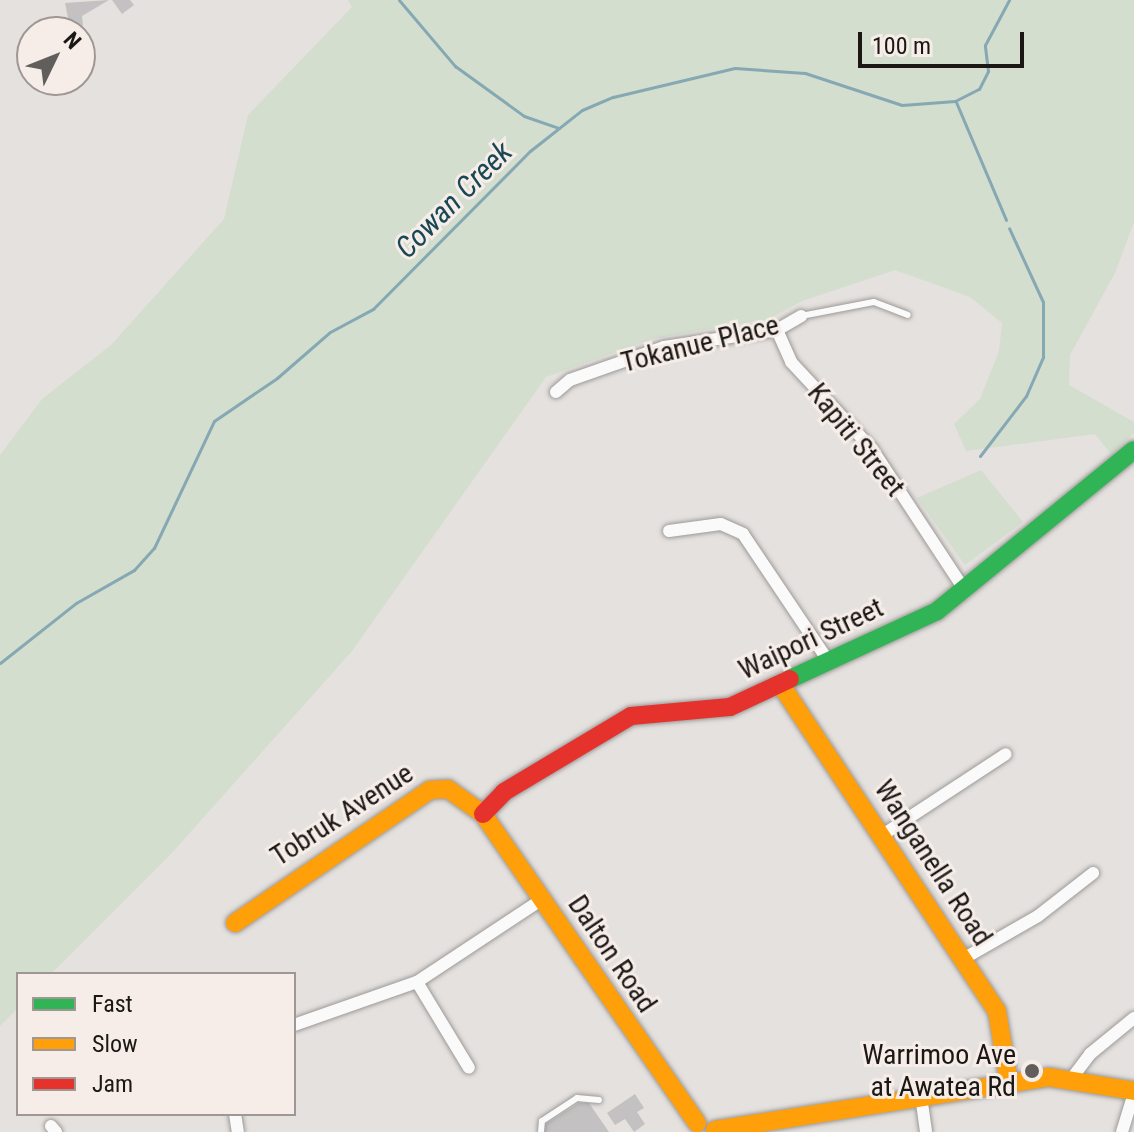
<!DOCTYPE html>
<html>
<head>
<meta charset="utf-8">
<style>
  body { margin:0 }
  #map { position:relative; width:1134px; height:1132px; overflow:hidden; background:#e5e1de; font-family:"Roboto Condensed",sans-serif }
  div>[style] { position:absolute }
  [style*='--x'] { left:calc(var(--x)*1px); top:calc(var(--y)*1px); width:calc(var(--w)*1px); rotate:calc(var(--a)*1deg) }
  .green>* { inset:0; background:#d3dece }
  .stream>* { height:3px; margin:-1.5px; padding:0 1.5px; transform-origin:1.5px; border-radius:1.5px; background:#85a8b3 }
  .building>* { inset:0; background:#c3c1c1 }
  .roads { filter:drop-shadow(0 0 2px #9c9a98) drop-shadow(0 0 2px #9c9a98) }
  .lane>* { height:6px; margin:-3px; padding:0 3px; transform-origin:3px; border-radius:3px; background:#fbfafa }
  .street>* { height:12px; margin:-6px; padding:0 6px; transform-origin:6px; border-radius:6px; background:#fbfafa }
  .fast>* { height:18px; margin:-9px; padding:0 9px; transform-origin:9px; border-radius:9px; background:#30b455 }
  .slow>* { height:18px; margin:-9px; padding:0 9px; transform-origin:9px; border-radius:9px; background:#ff9f0a }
  .jam>* { height:18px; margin:-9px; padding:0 9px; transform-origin:9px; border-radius:9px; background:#e5322d }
  .dots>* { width:22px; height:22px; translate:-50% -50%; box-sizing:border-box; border:4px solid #f6ede8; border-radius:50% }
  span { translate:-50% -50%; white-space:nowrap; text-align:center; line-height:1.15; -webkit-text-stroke:6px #f6ede8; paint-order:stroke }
  .street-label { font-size:28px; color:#1a1715 }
  .poi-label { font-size:28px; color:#1a1715 }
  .right { translate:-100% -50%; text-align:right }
  .water-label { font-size:30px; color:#194855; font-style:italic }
  .legend { position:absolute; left:16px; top:972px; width:280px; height:144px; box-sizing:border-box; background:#f6ede8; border:2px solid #9e9794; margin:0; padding:10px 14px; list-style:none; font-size:24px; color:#1a1715 }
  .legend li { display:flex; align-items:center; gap:16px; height:40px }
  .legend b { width:40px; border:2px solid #9e9794 }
  .north { position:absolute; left:16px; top:16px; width:80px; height:80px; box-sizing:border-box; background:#f6ede8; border:2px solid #9e9794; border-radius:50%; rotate:47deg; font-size:22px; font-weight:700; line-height:32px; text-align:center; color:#1a1715 }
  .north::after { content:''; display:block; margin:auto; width:28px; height:36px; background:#615e5b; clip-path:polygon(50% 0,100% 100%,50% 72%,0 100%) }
  .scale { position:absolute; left:858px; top:32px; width:166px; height:36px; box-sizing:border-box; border:4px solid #1a1715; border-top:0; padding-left:10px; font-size:24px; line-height:28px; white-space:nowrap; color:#1a1715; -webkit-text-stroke:6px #f6ede8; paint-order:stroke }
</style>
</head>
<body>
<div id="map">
  <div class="green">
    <i style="clip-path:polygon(348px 0,1134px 0,1134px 222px,1115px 273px,1070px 355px,1069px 385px,1134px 422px,1134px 433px,1111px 454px,1095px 434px,966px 451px,954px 424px,980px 399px,999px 351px,1002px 323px,970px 297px,895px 270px,802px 301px,769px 319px,652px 339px,546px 377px,352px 651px,171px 854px,51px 974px,18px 974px,18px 1008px,0 1026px,0 455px,42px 399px,111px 345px,224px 219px,248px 115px,352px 7px)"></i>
    <i style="clip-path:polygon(981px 470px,1023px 522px,965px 565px,917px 498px)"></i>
  </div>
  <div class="stream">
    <i style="--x:399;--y:0;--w:87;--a:49.7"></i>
    <i style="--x:455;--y:66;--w:85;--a:35.9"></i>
    <i style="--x:524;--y:116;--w:37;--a:19"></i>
    <i style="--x:956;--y:102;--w:128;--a:67"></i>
    <i style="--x:980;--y:456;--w:76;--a:-52.5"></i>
    <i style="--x:1026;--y:396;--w:43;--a:-66.4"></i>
    <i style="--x:1043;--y:357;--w:55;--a:-90"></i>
    <i style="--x:1043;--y:302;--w:81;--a:-114.7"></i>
    <i style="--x:0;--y:663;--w:97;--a:-38.3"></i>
    <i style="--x:76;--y:603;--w:67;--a:-29.6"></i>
    <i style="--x:134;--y:570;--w:30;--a:-48"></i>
    <i style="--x:154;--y:548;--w:140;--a:-64.7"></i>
    <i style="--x:214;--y:421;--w:76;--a:-34.3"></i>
    <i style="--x:277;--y:378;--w:70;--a:-41"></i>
    <i style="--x:330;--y:332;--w:49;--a:-28.1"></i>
    <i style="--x:373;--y:309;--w:223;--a:-45.2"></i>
    <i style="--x:530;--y:151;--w:66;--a:-38.3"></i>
    <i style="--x:582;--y:110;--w:34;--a:-23"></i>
    <i style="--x:613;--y:97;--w:125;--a:-13.4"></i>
    <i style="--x:735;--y:68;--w:70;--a:4.1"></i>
    <i style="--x:805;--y:73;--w:102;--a:18.3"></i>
    <i style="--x:902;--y:105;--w:53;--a:-4.3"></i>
    <i style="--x:955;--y:101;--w:27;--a:-27"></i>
    <i style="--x:979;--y:89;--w:20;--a:-63"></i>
    <i style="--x:988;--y:71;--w:26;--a:-97"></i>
    <i style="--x:985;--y:45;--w:51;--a:-61.9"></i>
  </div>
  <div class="building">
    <i style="clip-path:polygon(109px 0,82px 16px,85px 47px,80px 48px,80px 32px,71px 32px,65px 3px)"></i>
    <i style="clip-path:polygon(112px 0,130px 0,134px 5px,122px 14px)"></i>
    <i style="clip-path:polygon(635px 1094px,644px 1108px,637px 1112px,645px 1124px,634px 1132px,625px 1119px,615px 1125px,607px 1113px)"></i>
    <i style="clip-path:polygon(579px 1103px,589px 1103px,609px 1132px,543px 1132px,544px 1125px)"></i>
  </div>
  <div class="roads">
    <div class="lane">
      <i style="--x:801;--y:316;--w:74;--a:-10.9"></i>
      <i style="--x:874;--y:302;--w:36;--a:21"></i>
      <i style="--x:541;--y:1132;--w:11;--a:-85"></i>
      <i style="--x:542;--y:1121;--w:42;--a:-33.3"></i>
      <i style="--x:577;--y:1098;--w:22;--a:5"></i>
    </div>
    <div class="street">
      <i style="--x:777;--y:330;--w:35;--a:66"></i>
      <i style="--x:791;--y:362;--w:119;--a:47"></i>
      <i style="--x:872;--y:449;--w:168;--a:56.7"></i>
      <i style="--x:556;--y:392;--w:18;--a:-41"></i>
      <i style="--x:570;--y:380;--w:100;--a:-19.3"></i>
      <i style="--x:664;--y:347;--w:114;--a:-8.6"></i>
      <i style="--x:777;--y:330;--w:28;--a:-30"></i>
      <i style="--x:669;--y:531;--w:52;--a:-7.7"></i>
      <i style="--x:721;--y:524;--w:24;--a:24"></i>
      <i style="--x:743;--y:534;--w:154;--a:56.1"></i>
      <i style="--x:881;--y:836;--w:149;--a:-33.3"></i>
      <i style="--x:963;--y:959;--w:86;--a:-29.8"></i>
      <i style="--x:1038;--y:916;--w:70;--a:-38"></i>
      <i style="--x:417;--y:982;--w:100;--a:58.8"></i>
      <i style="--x:294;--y:1025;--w:130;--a:-19.3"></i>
      <i style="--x:417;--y:982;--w:149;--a:-33.5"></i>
      <i style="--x:1072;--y:1078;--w:30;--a:-53"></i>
      <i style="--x:1090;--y:1054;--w:57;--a:-39.3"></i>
      <i style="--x:921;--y:1096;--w:36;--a:82"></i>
      <i style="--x:235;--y:1114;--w:18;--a:81"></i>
      <i style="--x:51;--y:1126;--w:8;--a:50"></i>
      <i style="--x:1122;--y:1132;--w:41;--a:-72.9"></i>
    </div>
    <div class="fast">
      <i style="--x:790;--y:679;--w:162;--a:-24.8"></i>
      <i style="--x:937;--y:611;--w:254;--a:-39.3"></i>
    </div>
    <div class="slow">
      <i style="--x:781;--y:685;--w:391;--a:56.5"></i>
      <i style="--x:997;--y:1011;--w:73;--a:80.5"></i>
      <i style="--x:235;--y:923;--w:236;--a:-34.3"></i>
      <i style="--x:430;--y:790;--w:18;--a:-3"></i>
      <i style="--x:448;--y:789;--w:43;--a:35.5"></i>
      <i style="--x:483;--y:814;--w:376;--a:55.3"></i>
      <i style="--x:715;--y:1130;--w:337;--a:-9"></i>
      <i style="--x:1048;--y:1077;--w:87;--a:9.2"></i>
    </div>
    <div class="jam">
      <i style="--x:483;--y:814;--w:30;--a:-46"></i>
      <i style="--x:504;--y:792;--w:148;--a:-30.9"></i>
      <i style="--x:631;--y:716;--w:99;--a:-5.2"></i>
      <i style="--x:730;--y:707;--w:66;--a:-25"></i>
    </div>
  </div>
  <div class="dots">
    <i style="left:1032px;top:1071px;background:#615e5b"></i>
  </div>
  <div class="street-label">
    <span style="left:700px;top:344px;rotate:-14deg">Tokanue Place</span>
    <span style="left:856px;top:440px;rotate:51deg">Kapiti Street</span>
    <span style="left:811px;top:639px;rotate:-25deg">Waipori Street</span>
    <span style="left:342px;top:815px;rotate:-33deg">Tobruk Avenue</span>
    <span style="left:933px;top:863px;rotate:57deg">Wanganella Road</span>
    <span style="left:612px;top:954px;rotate:56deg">Dalton Road</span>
  </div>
  <div class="poi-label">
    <span class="right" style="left:1016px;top:1071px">Warrimoo Ave<br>at Awatea Rd</span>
  </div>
  <div class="water-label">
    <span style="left:454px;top:200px;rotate:-45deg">Cowan Creek</span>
  </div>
  <ul class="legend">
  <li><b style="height:10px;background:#30b455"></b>Fast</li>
  <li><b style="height:10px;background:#ff9f0a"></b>Slow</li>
  <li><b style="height:10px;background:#e5322d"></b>Jam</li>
  </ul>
  <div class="north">N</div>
  <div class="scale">100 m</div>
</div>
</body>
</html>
